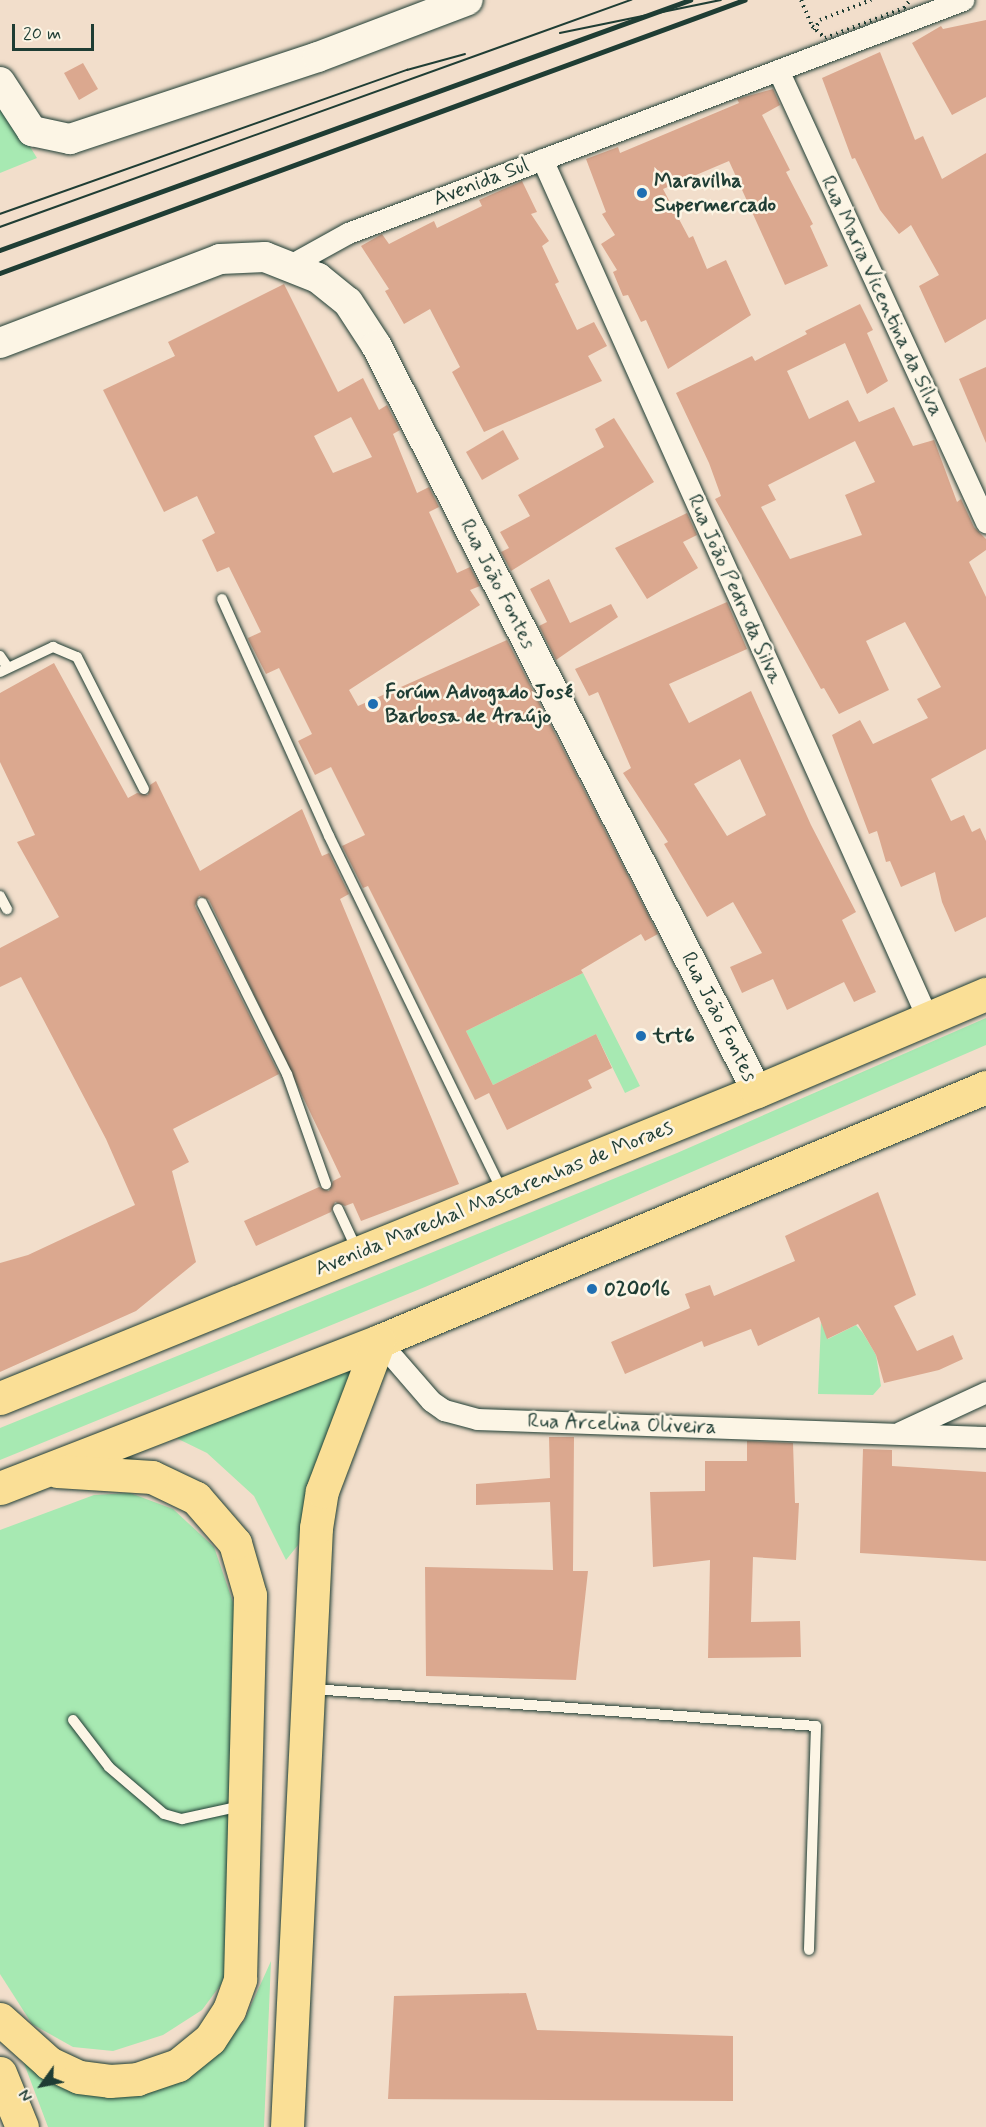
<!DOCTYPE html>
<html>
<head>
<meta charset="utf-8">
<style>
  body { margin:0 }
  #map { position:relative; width:986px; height:2127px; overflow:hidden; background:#f2decb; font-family:Mynerve,sans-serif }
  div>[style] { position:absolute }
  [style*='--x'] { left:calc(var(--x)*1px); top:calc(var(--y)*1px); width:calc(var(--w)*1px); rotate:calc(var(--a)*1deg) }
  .green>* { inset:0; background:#a7e9b2 }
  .building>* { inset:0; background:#dba88f }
  .path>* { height:4px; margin-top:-2px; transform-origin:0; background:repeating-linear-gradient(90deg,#1f3d34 0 1.5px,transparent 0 6px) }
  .roads { filter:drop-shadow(0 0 2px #1f3d34) drop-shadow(0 0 2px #1f3d34) }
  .lane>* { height:10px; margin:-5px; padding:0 5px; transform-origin:5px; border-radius:5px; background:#fcf5e5 }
  .street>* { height:21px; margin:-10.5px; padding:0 10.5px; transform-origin:10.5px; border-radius:10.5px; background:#fcf5e5 }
  .secondary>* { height:30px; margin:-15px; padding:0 15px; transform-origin:15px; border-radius:15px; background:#fcf5e5 }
  .primary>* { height:33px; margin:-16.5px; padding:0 16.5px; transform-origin:16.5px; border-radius:16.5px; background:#fadf96 }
  .highway>* { height:33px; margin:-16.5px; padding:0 16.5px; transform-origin:16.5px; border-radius:16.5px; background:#fadf96 }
  .tram>* { height:1.5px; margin:-0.75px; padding:0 0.75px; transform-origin:0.75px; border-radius:0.75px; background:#1f3d34 }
  .rail>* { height:4.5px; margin:-2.25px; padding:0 2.25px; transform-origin:2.25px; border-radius:2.25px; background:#1f3d34 }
  .path-bridge>* { height:4px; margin-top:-2px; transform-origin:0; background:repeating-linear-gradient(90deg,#1f3d34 0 1.5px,transparent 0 6px) }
  .dots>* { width:16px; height:16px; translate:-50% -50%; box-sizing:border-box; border:3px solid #fcf5e5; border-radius:50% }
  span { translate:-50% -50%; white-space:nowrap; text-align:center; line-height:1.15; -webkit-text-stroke:5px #fcf5e5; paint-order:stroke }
  .poi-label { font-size:21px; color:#1f3d34; font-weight:700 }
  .left { translate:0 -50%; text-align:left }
  .street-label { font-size:21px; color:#1f3d34 }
  .north { position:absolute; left:12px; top:2055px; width:60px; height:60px; -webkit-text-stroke:4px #fcf5e5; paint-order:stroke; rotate:237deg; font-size:16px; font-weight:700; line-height:24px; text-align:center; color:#1f3d34 }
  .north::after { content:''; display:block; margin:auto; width:21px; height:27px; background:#1f3d34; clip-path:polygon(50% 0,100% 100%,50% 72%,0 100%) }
  .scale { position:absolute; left:12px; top:24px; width:82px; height:27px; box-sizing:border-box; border:3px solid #1f3d34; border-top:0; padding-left:8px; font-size:18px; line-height:21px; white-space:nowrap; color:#1f3d34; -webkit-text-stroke:4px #fcf5e5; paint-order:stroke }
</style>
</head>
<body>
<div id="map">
  <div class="green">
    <i style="clip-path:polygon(0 98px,37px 158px,0 173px)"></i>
    <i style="clip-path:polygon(583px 973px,640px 1086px,625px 1093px,596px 1034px,493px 1085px,466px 1031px)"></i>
    <i style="clip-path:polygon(986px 1018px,986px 1045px,425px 1287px,0 1460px,0 1428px,677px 1153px)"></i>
    <i style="clip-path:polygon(821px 1322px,828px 1339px,856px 1325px,863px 1333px,876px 1355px,881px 1386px,873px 1395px,818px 1394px)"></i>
    <i style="clip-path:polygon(363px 1354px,308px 1489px,298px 1545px,286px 1560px,254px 1496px,207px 1453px,168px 1434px)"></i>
    <i style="clip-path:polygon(130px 1493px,173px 1509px,214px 1547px,235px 1608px,228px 1975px,202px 2010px,163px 2035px,113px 2051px,73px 2047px,32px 2024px,0 1974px,0 1530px,94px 1495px)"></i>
    <i style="clip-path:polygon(271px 1961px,264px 2127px,48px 2127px,22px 2058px,61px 2085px,209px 2061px,244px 2021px)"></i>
  </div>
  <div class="building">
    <i style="clip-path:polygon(986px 20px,986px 97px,952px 115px,912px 43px,941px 26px,943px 29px)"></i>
    <i style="clip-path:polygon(880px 52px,915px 140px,923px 136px,942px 179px,986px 153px,986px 319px,945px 343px,919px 286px,939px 275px,911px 225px,899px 234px,880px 210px,855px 158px,852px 159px,822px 78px)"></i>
    <i style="clip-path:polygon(83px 63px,98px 89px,79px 100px,64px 73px)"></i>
    <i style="clip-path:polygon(773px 89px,780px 105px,762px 115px,790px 170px,786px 172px,813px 224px,810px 226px,828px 266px,785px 285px,729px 161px,663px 189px,689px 238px,693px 236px,707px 269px,726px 260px,751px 315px,668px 369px,646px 320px,641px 322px,628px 295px,623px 296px,613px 272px,617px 270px,601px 244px,615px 235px,602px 214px,606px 212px,586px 159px,618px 147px,620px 153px,739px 103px,737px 99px)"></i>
    <i style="clip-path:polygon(522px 181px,537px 212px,531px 214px,549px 241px,542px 246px,559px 282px,555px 284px,577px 330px,594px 322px,607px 346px,588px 356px,602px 381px,484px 432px,452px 372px,460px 367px,430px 309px,404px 324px,385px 291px,389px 289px,361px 246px,382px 234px,389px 244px,434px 221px,437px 228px,482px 206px,479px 200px)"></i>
    <i style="clip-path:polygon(evenodd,284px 284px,338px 392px,363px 378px,379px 410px,387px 405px,400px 430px,393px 434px,417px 493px,429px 487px,439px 507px,429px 512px,457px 573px,470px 567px,480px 586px,470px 590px,480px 605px,349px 690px,358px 706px,507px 640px,658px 934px,645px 941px,641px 934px,581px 970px,583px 973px,466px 1031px,493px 1085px,596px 1034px,612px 1068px,588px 1080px,592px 1088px,507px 1130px,489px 1093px,475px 1100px,368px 886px,363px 888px,342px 846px,365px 835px,331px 767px,315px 775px,298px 741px,312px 734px,279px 668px,266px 674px,249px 641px,248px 638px,261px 632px,229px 567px,217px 572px,202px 540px,215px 533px,197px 496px,164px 512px,103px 390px,175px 356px,168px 342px,284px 284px,351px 417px,372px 457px,333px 473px,314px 436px,351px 417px)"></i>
    <i style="clip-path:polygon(evenodd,860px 304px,873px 330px,867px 333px,888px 381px,867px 394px,845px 343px,787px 371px,809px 419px,848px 400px,859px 422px,894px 407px,913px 446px,934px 440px,957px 502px,961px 499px,974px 527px,986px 539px,986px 550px,969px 562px,986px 597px,986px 749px,931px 779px,951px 821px,964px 815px,972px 832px,980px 828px,986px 841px,986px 917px,955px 932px,942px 902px,935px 872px,901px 887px,890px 861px,886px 862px,877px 831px,869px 834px,832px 735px,860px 720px,873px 744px,928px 718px,917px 699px,941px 687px,905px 622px,866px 641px,889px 690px,839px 714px,824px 688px,821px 689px,715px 499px,721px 496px,709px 463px,676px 393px,752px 356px,755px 361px,807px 334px,805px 331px,860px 304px,855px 441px,875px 482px,845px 495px,862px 535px,790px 559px,761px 507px,776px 500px,768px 485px,855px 441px)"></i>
    <i style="clip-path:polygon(986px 367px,986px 443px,959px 379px)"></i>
    <i style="clip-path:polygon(614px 418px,654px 482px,511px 571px,501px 552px,509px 548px,500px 532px,530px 516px,518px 495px,604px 447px,595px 429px)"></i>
    <i style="clip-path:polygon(503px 430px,519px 459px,482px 480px,466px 452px)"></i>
    <i style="clip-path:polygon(687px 513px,697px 535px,683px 542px,698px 568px,647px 599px,615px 548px)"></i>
    <i style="clip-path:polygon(549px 579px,570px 623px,611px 604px,618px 617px,556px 660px,539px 626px,547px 622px,530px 589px)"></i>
    <i style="clip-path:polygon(evenodd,727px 602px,747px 649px,669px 684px,689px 723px,751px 691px,811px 825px,856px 912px,842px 920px,876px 992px,854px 1002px,844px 982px,787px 1010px,773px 979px,742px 993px,730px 967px,762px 953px,733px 902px,707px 917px,664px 844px,668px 842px,623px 773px,631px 768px,598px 692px,589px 696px,575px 669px,727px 602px,740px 759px,766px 815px,727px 836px,694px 784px,740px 759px)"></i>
    <i style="clip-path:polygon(54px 663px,128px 798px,137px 793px,148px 795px,150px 785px,156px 781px,200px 871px,302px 809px,322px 856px,329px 853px,349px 894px,340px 899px,459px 1184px,361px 1221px,353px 1203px,345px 1206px,335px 1202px,331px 1212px,256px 1246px,244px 1221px,319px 1187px,329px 1191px,333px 1181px,341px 1177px,209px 900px,199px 896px,195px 906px,279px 1074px,173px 1129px,189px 1162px,172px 1171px,196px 1262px,136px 1311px,0 1372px,0 1263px,28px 1255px,135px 1205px,106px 1139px,21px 977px,0 987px,0 948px,59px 917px,17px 842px,35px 835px,0 762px,0 693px)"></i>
    <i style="clip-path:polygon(878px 1192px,916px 1295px,894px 1306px,917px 1351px,953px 1335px,963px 1359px,939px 1370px,884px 1383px,876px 1355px,858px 1324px,827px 1339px,819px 1317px,758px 1346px,751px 1329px,704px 1347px,702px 1341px,625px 1374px,611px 1342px,690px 1308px,685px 1294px,710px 1285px,714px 1296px,795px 1261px,785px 1236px)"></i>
    <i style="clip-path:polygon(549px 1437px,574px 1437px,573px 1571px,588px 1571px,576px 1680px,426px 1676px,425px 1567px,553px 1570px,550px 1502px,476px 1505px,476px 1484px,550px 1478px)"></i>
    <i style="clip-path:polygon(747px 1441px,793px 1443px,795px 1503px,799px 1503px,796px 1560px,753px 1557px,751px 1622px,800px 1621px,801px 1657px,708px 1658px,710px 1560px,653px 1567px,650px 1492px,705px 1491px,705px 1461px,747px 1461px)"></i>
    <i style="clip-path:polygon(863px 1449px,892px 1450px,892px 1466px,986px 1472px,986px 1561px,860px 1553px)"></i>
    <i style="clip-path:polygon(526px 1993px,537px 2030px,733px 2036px,733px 2101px,388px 2099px,394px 1996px)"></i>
  </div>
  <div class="path">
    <i style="--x:814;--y:30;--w:12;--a:-59"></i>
    <i style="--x:820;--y:20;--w:55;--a:-21.4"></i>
  </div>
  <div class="roads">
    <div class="lane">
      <i style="--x:222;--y:599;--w:260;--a:65.7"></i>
      <i style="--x:329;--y:836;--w:394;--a:64"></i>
      <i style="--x:0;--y:656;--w:14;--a:56"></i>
      <i style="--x:0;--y:672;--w:59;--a:-25.3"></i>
      <i style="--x:53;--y:647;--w:26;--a:23"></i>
      <i style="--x:77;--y:657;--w:148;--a:63.1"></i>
      <i style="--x:0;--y:896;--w:15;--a:62"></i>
      <i style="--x:202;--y:903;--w:191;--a:63.6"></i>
      <i style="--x:287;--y:1074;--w:117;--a:70.5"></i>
      <i style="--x:338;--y:1209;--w:45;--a:65.1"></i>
      <i style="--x:313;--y:1689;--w:504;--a:4.21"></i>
      <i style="--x:816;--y:1726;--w:224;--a:91.8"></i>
      <i style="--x:73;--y:1720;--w:59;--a:52.5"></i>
      <i style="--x:109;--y:1767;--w:72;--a:40.5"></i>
      <i style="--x:164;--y:1814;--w:19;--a:16"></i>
      <i style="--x:182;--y:1819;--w:60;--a:-12.4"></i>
    </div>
    <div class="street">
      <i style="--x:778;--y:70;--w:498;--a:65.3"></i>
      <i style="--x:542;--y:159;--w:943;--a:65.83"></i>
      <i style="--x:290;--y:265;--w:66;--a:-28.9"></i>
      <i style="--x:348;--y:233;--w:658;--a:-20.75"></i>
      <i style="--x:379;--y:1341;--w:79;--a:49.1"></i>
      <i style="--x:431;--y:1401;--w:16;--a:35"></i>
      <i style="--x:444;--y:1410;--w:34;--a:15"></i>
      <i style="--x:477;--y:1419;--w:509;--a:2.03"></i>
      <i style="--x:900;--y:1432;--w:95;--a:-24.9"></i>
    </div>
    <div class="secondary">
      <i style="--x:0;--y:82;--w:59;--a:56.9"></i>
      <i style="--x:32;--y:131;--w:39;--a:12"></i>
      <i style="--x:70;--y:139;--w:261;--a:-18.3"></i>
      <i style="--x:318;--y:57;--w:160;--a:-20.8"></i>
      <i style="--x:0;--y:343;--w:235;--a:-20.9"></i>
      <i style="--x:220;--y:259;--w:45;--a:-2.5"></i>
      <i style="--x:265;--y:257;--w:57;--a:21.6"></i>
      <i style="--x:318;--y:278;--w:38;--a:39"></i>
      <i style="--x:348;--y:302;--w:51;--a:56.9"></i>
      <i style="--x:376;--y:345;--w:838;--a:62.95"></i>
    </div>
    <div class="primary">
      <i style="--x:0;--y:2073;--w:58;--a:67.8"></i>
    </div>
    <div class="highway">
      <i style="--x:0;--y:1398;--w:817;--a:-22.07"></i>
      <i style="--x:757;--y:1091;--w:249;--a:-23"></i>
      <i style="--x:0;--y:1488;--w:407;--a:-21.2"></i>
      <i style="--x:379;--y:1341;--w:658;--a:-22.71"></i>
      <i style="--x:0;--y:2019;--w:66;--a:41.9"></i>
      <i style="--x:49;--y:2063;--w:33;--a:25"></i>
      <i style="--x:79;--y:2077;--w:31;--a:7"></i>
      <i style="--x:110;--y:2081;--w:27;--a:-4"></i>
      <i style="--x:137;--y:2079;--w:43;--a:-18.9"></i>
      <i style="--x:178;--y:2065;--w:41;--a:-39.1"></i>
      <i style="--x:210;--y:2039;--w:35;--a:-57"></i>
      <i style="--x:229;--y:2010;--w:33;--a:-70"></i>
      <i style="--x:240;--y:1979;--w:384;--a:-88.5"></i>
      <i style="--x:250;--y:1595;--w:54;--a:-106.1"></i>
      <i style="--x:235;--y:1543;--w:60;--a:-130.9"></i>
      <i style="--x:196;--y:1498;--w:49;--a:-154.5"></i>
      <i style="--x:152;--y:1477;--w:95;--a:-176.4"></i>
      <i style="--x:287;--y:2127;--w:600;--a:-87.23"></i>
      <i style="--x:316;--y:1528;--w:37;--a:-81"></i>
      <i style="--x:322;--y:1491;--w:160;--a:-69.2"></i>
    </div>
  </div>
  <div class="tram">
    <i style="--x:560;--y:33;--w:164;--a:-11.6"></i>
    <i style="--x:0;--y:214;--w:432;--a:-19.5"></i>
    <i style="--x:407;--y:70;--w:60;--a:-15.4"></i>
    <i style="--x:0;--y:227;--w:671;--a:-19.79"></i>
  </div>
  <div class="rail">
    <i style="--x:0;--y:250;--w:734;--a:-19.92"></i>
    <i style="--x:0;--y:273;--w:793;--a:-20.15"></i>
  </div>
  <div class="path-bridge">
    <i style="--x:801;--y:0;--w:28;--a:67"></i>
    <i style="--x:812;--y:26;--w:18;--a:43"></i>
    <i style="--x:825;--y:38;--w:85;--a:-20.8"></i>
    <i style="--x:904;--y:8;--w:10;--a:-53"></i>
  </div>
  <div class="dots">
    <i style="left:642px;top:193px;background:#1f6fb2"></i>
    <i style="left:373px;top:704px;background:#1f6fb2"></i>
    <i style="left:641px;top:1036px;background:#1f6fb2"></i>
    <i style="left:592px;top:1289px;background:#1f6fb2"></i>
  </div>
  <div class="poi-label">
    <span class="left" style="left:654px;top:193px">Maravilha<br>Supermercado</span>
    <span class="left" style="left:385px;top:704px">Forúm Advogado José<br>Barbosa de Araújo</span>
    <span class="left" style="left:653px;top:1036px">trt6</span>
    <span class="left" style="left:604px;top:1289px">020016</span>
  </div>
  <div class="street-label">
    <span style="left:481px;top:182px;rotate:-21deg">Avenida Sul</span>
    <span style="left:882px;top:296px;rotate:65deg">Rua Maria Vicentina da Silva</span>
    <span style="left:498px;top:584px;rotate:63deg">Rua João Fontes</span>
    <span style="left:735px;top:589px;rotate:66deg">Rua João Pedro da Silva</span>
    <span style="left:719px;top:1017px;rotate:63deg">Rua João Fontes</span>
    <span style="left:494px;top:1198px;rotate:-22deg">Avenida Marechal Mascarenhas de Moraes</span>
    <span style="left:622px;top:1424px;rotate:2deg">Rua Arcelina Oliveira</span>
  </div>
  <div class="north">N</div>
  <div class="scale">20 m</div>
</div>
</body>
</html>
